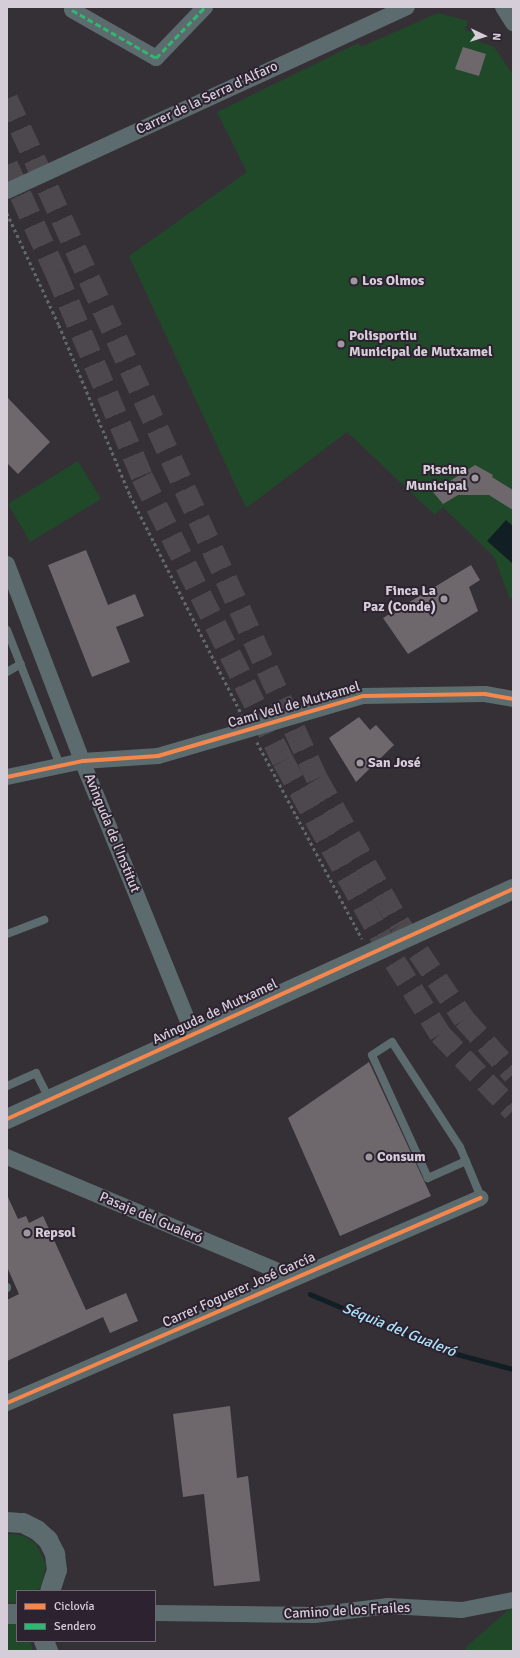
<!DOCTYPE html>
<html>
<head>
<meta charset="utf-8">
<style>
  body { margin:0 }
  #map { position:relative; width:520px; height:1658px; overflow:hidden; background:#353036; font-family:Signika,sans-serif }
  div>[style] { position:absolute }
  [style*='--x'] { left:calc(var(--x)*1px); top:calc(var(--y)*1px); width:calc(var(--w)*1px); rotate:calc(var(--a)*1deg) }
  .green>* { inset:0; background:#204929 }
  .water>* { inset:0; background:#111f25 }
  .stream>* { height:4.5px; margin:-2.25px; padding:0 2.25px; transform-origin:2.25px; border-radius:2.25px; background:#111f25 }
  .building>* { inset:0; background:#6e686d }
  .motorway-tunnel>* { height:22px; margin-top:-11px; transform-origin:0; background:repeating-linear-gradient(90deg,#4d484e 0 22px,transparent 0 33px) }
  .path>* { height:2.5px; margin-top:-1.25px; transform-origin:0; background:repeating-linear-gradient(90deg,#61686c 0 3px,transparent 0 6px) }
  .service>* { height:8px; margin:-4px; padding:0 4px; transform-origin:4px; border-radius:4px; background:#5c6b6e }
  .minor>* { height:16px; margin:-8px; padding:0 8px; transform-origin:8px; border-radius:8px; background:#5c6b6e }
  .tertiary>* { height:20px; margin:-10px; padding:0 10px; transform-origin:10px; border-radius:10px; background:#5c6b6e }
  .quiet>* { height:3px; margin-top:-1.5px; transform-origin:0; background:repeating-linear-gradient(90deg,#33b770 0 6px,transparent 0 9px) }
  .cycleway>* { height:4px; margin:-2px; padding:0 2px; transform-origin:2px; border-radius:2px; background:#f5874c }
  .dots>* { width:11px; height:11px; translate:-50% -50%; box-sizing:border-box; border:2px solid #2d2230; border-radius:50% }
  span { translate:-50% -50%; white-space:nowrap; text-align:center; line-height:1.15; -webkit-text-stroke:4px #2d2230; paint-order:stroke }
  .street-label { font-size:14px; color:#d5ced8 }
  .poi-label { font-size:14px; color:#d5ced8; font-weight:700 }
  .left { translate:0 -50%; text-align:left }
  .right { translate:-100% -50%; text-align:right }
  .water-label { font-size:15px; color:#ace3f8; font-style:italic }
  .frame { position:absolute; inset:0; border:8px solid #d5ced8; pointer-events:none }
  .legend { position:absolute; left:16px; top:1590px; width:140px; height:52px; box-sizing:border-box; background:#2d2230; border:1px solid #706773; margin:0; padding:5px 7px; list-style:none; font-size:12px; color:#d5ced8 }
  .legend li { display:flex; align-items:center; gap:8px; height:20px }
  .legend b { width:20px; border:1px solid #706773 }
  .north { position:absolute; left:464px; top:16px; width:40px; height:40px; -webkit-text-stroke:3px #2d2230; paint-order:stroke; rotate:94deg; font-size:11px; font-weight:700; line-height:16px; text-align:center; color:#d5ced8 }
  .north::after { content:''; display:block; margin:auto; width:14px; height:18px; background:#d5ced8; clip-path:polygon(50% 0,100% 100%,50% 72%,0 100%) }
</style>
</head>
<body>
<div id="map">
  <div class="green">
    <i style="clip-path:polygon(438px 13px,468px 21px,465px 30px,478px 34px,478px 41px,494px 47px,513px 75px,513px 597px,510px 599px,494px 557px,443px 507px,435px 515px,347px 432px,246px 508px,129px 256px,247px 172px,217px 112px,358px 43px,361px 47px)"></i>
    <i style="clip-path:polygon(78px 461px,101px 499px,30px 542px,8px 504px)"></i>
    <i style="clip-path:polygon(15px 1534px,26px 1537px,36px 1544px,46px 1565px,41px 1586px,37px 1591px,17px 1591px,17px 1602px,14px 1603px,7px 1602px,7px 1535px)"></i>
    <i style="clip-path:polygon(513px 1606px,513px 1651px,466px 1651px,466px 1647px)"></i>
    <i style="clip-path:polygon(7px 1617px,17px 1624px,17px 1641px,30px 1641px,33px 1651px,7px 1651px)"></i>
  </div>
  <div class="water">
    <i style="clip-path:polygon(506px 520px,513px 526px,513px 564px,487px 541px)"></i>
  </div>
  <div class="stream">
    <i style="--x:310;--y:1294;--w:143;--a:23"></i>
    <i style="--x:442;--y:1350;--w:73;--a:15"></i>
  </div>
  <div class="building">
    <i style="clip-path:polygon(463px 47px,486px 54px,479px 76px,455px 69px)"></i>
    <i style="clip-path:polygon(7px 397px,50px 442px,18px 474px,7px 463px)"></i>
    <i style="clip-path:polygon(475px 465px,493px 475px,492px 477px,513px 490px,513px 510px,489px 495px,458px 495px,443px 504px,433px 492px)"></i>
    <i style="clip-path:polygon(86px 550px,108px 605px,135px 594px,144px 616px,116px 627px,130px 662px,92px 677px,48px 565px)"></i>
    <i style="clip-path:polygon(471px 565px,480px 580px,469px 587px,478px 611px,408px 654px,383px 618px)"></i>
    <i style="clip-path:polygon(359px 717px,370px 730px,376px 725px,394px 745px,356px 782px,329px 738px)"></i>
    <i style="clip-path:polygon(369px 1062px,431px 1196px,340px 1236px,288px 1118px)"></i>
    <i style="clip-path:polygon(7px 1195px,18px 1219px,26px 1216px,29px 1223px,43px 1216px,86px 1310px,126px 1293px,138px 1321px,110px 1333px,103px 1317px,7px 1361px,7px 1300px,19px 1294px,7px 1267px)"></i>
    <i style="clip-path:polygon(230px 1406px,237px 1478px,248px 1476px,260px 1581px,214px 1586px,204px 1494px,183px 1497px,173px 1414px)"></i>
  </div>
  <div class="motorway-tunnel">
    <i style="--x:7;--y:99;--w:747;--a:65.49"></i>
    <i style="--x:317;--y:779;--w:168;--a:60.4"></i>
    <i style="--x:400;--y:925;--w:114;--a:55.8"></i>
    <i style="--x:464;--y:1019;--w:74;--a:48.3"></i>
    <i style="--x:7;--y:165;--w:119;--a:65.6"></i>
    <i style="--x:56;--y:273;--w:221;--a:67.1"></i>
    <i style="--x:142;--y:477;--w:317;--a:63.6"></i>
    <i style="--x:283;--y:761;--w:230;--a:60.9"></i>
    <i style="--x:395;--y:962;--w:85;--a:58"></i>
    <i style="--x:440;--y:1034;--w:106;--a:46.5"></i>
  </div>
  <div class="path">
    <i style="--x:7;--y:213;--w:123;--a:65.1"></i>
    <i style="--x:59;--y:325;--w:184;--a:67.3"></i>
    <i style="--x:130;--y:495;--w:249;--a:63"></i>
    <i style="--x:257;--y:742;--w:223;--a:61.9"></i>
  </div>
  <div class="service">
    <i style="--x:7;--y:630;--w:145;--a:68.6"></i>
    <i style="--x:7;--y:672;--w:16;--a:-30"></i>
    <i style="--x:7;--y:934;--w:40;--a:-21"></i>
    <i style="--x:7;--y:1086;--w:32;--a:-24"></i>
    <i style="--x:36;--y:1073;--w:29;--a:63"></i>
    <i style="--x:466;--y:1161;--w:42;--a:155.9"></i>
    <i style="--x:428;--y:1178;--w:135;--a:-114.5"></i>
    <i style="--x:372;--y:1055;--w:24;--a:-33"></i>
    <i style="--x:392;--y:1042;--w:125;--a:57.1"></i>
    <i style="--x:460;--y:1147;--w:47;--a:67.3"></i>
    <i style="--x:478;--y:1190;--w:8;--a:76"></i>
    <i style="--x:7;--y:1287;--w:1;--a:90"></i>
  </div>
  <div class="minor">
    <i style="--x:503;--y:7;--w:19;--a:58"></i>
    <i style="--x:72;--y:10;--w:97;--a:29.7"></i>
    <i style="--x:156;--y:58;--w:71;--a:-46.1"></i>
    <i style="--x:7;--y:191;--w:440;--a:-24.7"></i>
    <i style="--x:7;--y:564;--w:202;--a:69.1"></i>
    <i style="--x:79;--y:753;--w:303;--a:67.9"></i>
    <i style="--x:7;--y:777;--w:78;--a:-11.9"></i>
    <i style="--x:83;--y:761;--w:75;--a:-3.8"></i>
    <i style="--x:158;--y:756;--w:214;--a:-16.3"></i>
    <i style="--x:363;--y:696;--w:122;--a:-0.9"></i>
    <i style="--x:485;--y:694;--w:28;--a:10"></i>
    <i style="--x:7;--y:1157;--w:312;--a:22.8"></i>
    <i style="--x:7;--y:1403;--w:516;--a:-23.43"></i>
    <i style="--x:155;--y:1613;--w:159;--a:0.7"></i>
    <i style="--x:314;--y:1615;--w:75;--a:-6.9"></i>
    <i style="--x:388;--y:1606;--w:74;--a:3.1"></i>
    <i style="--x:462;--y:1610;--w:52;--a:-11.1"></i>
  </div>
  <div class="tertiary">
    <i style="--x:7;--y:1119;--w:556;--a:-24.44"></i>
    <i style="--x:7;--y:1522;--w:16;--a:4"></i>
    <i style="--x:23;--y:1523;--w:16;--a:27"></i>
    <i style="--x:37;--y:1530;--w:15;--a:42"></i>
    <i style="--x:48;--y:1540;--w:16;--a:63"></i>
    <i style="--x:55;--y:1554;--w:16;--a:83"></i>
    <i style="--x:57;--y:1570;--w:22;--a:108"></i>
    <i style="--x:7;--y:1614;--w:10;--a:0"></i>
    <i style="--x:44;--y:1641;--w:11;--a:68"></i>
  </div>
  <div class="quiet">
    <i style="--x:72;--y:10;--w:97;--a:29.7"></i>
    <i style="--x:156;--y:58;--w:71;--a:-46.1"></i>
  </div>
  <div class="cycleway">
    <i style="--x:7;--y:777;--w:78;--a:-11.9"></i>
    <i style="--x:83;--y:761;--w:75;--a:-3.8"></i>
    <i style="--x:158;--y:756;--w:214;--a:-16.3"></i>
    <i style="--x:363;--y:696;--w:122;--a:-0.9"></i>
    <i style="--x:485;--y:694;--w:28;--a:10"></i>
    <i style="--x:7;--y:1119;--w:556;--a:-24.44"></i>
    <i style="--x:7;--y:1403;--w:516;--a:-23.43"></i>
  </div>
  <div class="dots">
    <i style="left:354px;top:281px;background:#9d979f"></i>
    <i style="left:341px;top:344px;background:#9d979f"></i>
    <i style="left:475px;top:478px;background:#9d979f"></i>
    <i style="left:444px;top:599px;background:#9d979f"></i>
    <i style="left:360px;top:763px;background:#9d979f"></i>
    <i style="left:369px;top:1157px;background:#9d979f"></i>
    <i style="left:27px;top:1233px;background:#9d979f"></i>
  </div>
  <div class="street-label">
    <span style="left:207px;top:98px;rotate:-25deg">Carrer de la Serra d'Alfaro</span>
    <span style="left:294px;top:705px;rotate:-16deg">Camí Vell de Mutxamel</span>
    <span style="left:112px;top:833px;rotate:68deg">Avinguda de l'Institut</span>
    <span style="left:215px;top:1012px;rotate:-25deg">Avinguda de Mutxamel</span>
    <span style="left:151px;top:1218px;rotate:23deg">Pasaje del Gualeró</span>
    <span style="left:239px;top:1290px;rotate:-24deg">Carrer Foguerer José García</span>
    <span style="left:347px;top:1611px;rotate:-3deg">Camino de los Frailes</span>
  </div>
  <div class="poi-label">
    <span class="left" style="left:362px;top:281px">Los Olmos</span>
    <span class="left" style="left:349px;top:344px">Polisportiu<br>Municipal de Mutxamel</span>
    <span class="right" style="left:467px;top:478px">Piscina<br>Municipal</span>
    <span class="right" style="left:436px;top:599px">Finca La<br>Paz (Conde)</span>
    <span class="left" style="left:368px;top:763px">San José</span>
    <span class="left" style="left:377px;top:1157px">Consum</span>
    <span class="left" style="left:35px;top:1233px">Repsol</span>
  </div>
  <div class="water-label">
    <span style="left:399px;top:1330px;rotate:22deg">Séquia del Gualeró</span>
  </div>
  <div class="frame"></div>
  <ul class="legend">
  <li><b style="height:5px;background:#f5874c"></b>Ciclovía</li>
  <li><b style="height:5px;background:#33b770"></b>Sendero</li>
  </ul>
  <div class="north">N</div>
</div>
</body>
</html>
